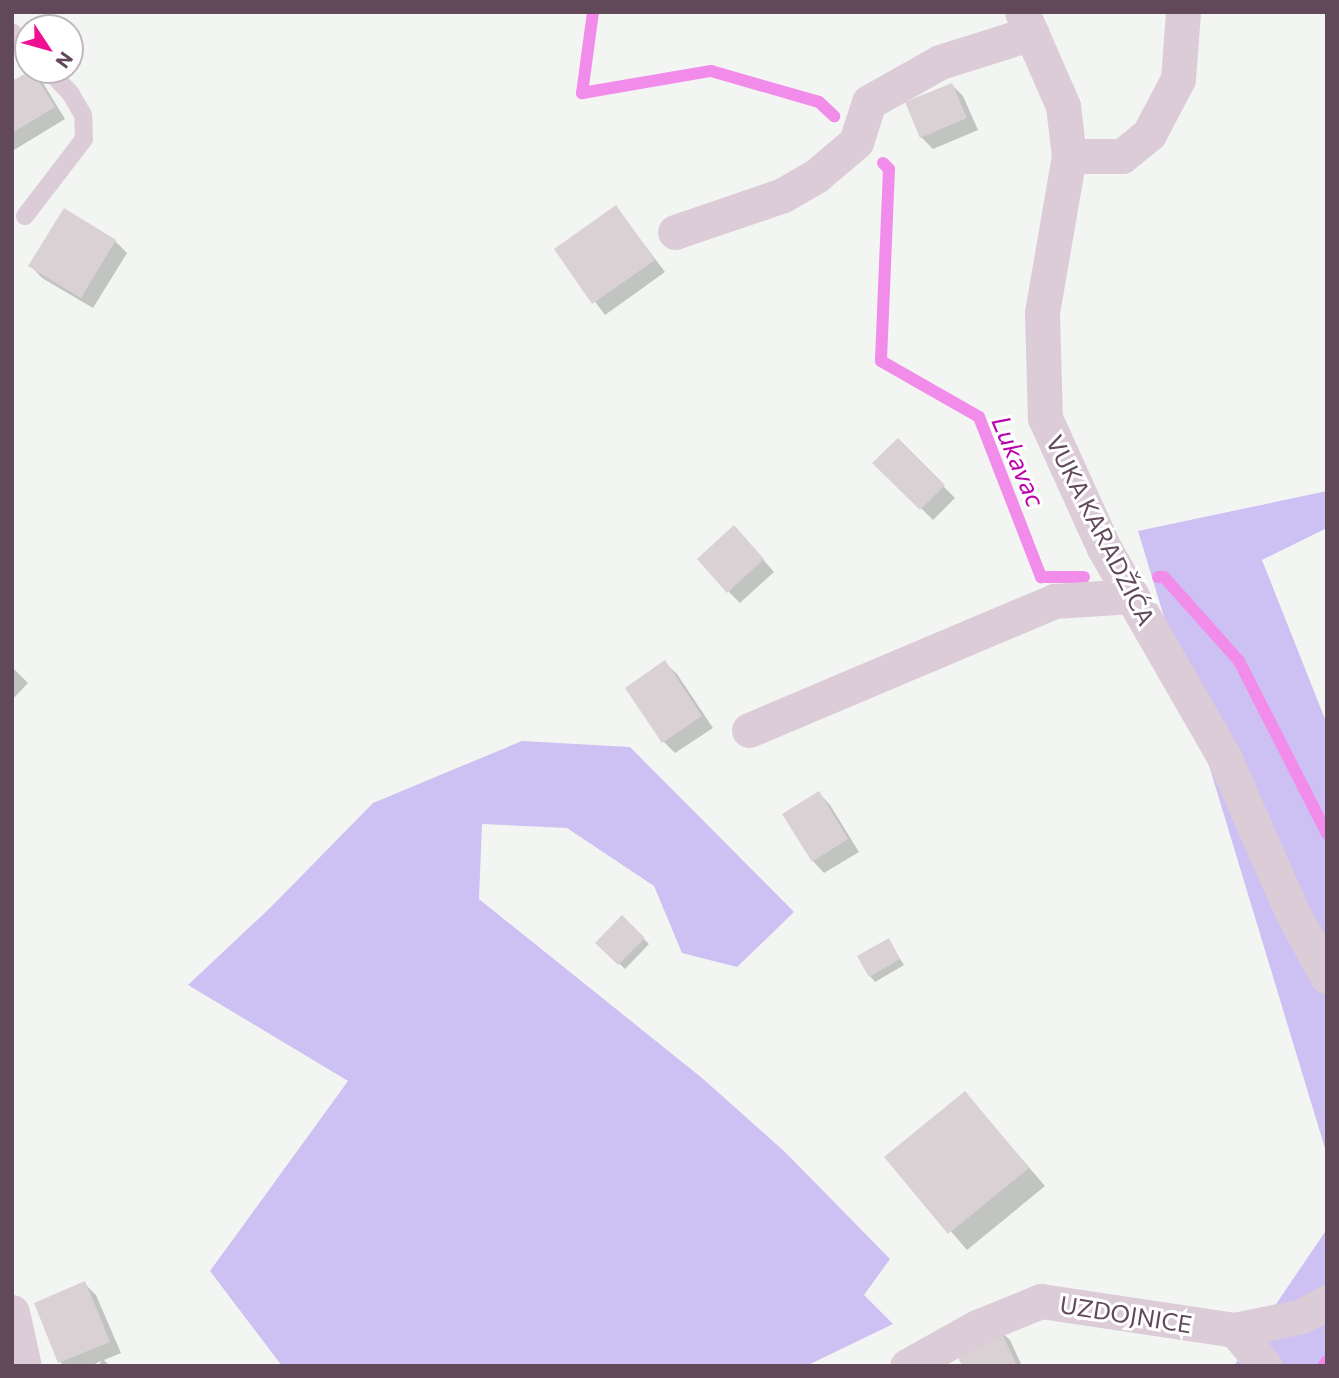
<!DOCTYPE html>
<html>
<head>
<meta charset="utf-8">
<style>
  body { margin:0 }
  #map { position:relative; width:1339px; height:1378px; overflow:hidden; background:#f3f5f3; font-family:Commissioner,sans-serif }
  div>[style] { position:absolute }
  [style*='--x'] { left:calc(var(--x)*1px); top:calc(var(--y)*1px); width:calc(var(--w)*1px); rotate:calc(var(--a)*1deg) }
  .green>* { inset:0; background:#cdc1f3 }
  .shadow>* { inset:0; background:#0003 }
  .stream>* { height:12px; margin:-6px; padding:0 6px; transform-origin:6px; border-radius:6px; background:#f28ceb }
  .building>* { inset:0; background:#dad1d5 }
  .lane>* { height:18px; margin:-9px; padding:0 9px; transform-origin:9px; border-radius:9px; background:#dcccd7 }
  .street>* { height:35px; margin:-17.5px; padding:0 17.5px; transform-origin:17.5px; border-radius:17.5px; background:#dcccd7 }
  span { translate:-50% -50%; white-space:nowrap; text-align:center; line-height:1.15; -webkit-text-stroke:6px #fff; paint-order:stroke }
  .street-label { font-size:24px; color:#624959 }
  .water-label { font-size:26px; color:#b904ad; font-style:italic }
  .frame { position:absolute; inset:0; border:14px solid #624959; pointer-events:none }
  .north { position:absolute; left:14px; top:14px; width:70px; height:70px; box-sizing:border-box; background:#fff; border:2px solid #c0b6bd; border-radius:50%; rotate:126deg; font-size:19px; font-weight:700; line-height:28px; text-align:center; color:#624959 }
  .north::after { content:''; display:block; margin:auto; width:24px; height:32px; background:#f01193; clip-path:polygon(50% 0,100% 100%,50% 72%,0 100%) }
</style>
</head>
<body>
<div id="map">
  <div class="green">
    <i style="clip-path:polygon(1327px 491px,1327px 528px,1262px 560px,1327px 724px,1327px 1155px,1138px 531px)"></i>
    <i style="clip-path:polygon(522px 741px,630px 747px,794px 912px,737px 967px,682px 953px,654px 886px,567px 828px,482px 824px,479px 899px,702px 1078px,785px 1152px,890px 1259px,864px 1295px,893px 1324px,806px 1366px,282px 1366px,210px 1271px,348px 1081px,188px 985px,271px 907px,373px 803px)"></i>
    <i style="clip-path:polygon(1327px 1229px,1327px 1366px,1234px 1366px)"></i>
  </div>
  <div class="shadow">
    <i style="clip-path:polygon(31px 72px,43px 83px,65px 119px,14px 150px,12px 83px)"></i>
    <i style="clip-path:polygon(952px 85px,963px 96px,978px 130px,933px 149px,921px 137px)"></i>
    <i style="clip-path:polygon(616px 207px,665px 272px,605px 315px,556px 249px)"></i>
    <i style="clip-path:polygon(115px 241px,127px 253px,93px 308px,42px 278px,31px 266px)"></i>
    <i style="clip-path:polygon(898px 440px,955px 498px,933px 520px,875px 463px)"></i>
    <i style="clip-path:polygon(745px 539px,774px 572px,740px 603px,729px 592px)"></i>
    <i style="clip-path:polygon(665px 663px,677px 674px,713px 728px,675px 753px,664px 742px)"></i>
    <i style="clip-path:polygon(12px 667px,28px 683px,12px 700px)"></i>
    <i style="clip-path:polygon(819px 793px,830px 805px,859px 852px,824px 873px,813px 861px)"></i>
    <i style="clip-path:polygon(622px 918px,649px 944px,625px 969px,598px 943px)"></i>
    <i style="clip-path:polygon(888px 940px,904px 965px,875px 982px,870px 976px)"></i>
    <i style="clip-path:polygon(965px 1093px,1045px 1186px,967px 1250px,887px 1157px)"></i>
    <i style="clip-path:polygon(84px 1283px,96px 1295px,121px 1353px,104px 1360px,110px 1366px,99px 1366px,101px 1361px,91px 1366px,64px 1366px,60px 1362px)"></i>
    <i style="clip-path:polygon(998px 1329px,1010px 1340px,1022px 1366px,964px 1366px)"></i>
  </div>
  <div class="stream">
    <i style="--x:593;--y:12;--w:82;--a:97.7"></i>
    <i style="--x:582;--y:93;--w:131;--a:-9.7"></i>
    <i style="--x:711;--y:71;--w:112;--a:16"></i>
    <i style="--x:819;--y:102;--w:21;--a:43"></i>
    <i style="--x:883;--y:163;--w:8;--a:45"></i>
    <i style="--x:889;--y:169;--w:192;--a:92.4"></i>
    <i style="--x:881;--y:361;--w:113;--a:29.7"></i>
    <i style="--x:979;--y:417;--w:172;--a:68.8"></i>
    <i style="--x:1041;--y:577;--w:43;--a:0"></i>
    <i style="--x:1158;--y:577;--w:6;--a:0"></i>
    <i style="--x:1164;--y:577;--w:113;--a:48.2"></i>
    <i style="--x:1239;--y:661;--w:194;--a:63"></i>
    <i style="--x:1323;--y:1366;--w:6;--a:-51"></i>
  </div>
  <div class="building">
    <i style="clip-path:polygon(32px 70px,55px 107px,12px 133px,12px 81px)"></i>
    <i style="clip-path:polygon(952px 83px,967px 118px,920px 138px,905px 102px)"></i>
    <i style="clip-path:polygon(616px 205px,655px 260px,592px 304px,554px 249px)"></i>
    <i style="clip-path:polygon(64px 208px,116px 240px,81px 298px,28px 266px)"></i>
    <i style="clip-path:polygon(898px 438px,945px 485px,920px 510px,872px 463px)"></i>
    <i style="clip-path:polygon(734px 525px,764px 559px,727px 593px,697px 559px)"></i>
    <i style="clip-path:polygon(665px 660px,702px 716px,662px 743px,625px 688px)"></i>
    <i style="clip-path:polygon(819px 791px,848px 839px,812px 862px,782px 814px)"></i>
    <i style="clip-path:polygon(622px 915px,645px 938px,618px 965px,595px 943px)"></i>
    <i style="clip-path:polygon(889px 938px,900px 959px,869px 977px,857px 956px)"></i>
    <i style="clip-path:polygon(965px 1091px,1029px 1168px,948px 1234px,884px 1157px)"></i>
    <i style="clip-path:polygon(85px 1281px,110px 1342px,58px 1363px,34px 1303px)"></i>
    <i style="clip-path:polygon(999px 1327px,1017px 1366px,962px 1366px,954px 1348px)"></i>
  </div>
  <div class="lane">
    <i style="--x:12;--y:32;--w:23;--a:45"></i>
    <i style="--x:25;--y:216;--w:97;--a:-52.5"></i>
    <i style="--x:84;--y:139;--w:24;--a:-92"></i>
    <i style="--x:83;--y:115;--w:24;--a:-120"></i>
    <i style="--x:71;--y:94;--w:33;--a:-133"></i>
  </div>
  <div class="street">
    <i style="--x:1022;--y:12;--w:103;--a:66.4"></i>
    <i style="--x:1063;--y:106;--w:50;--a:83.2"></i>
    <i style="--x:1069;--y:156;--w:159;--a:99.8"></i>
    <i style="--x:1042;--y:313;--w:105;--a:88.4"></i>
    <i style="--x:1045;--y:418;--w:143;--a:65.6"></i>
    <i style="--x:1104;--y:548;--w:241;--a:60.1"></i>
    <i style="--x:1224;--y:757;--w:171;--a:66.3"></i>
    <i style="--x:1293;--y:914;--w:71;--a:61.3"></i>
    <i style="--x:1069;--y:156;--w:53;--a:0"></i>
    <i style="--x:1122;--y:156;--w:35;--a:-39"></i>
    <i style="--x:1149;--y:134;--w:62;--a:-62.2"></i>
    <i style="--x:1178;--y:79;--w:67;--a:-85.7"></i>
    <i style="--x:675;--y:232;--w:114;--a:-18.9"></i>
    <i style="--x:783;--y:195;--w:39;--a:-30"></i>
    <i style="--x:817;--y:175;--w:51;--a:-40.2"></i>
    <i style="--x:856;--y:142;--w:42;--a:-72"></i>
    <i style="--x:869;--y:102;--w:81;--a:-29.4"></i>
    <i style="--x:940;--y:62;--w:96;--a:-17.5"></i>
    <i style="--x:749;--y:730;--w:332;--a:-22.9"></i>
    <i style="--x:1055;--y:601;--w:77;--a:-3.7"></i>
    <i style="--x:12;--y:1312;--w:55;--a:77.5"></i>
    <i style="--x:1235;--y:1330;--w:47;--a:50.2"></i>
    <i style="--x:907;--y:1366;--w:80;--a:-29.1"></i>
    <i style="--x:977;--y:1327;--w:69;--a:-22.1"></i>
    <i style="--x:1041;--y:1301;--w:196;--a:8.5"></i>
    <i style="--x:1235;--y:1330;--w:68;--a:-11.8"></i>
    <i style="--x:1302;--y:1316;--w:29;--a:-29"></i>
  </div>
  <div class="street-label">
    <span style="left:1101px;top:530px;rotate:63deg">VUKA KARADŽIĆA</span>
    <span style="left:1126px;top:1314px;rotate:9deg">UZDOJNICE</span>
  </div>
  <div class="water-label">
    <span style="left:1019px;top:461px;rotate:67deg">Lukavac</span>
  </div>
  <div class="frame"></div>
  <div class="north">N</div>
</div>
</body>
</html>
